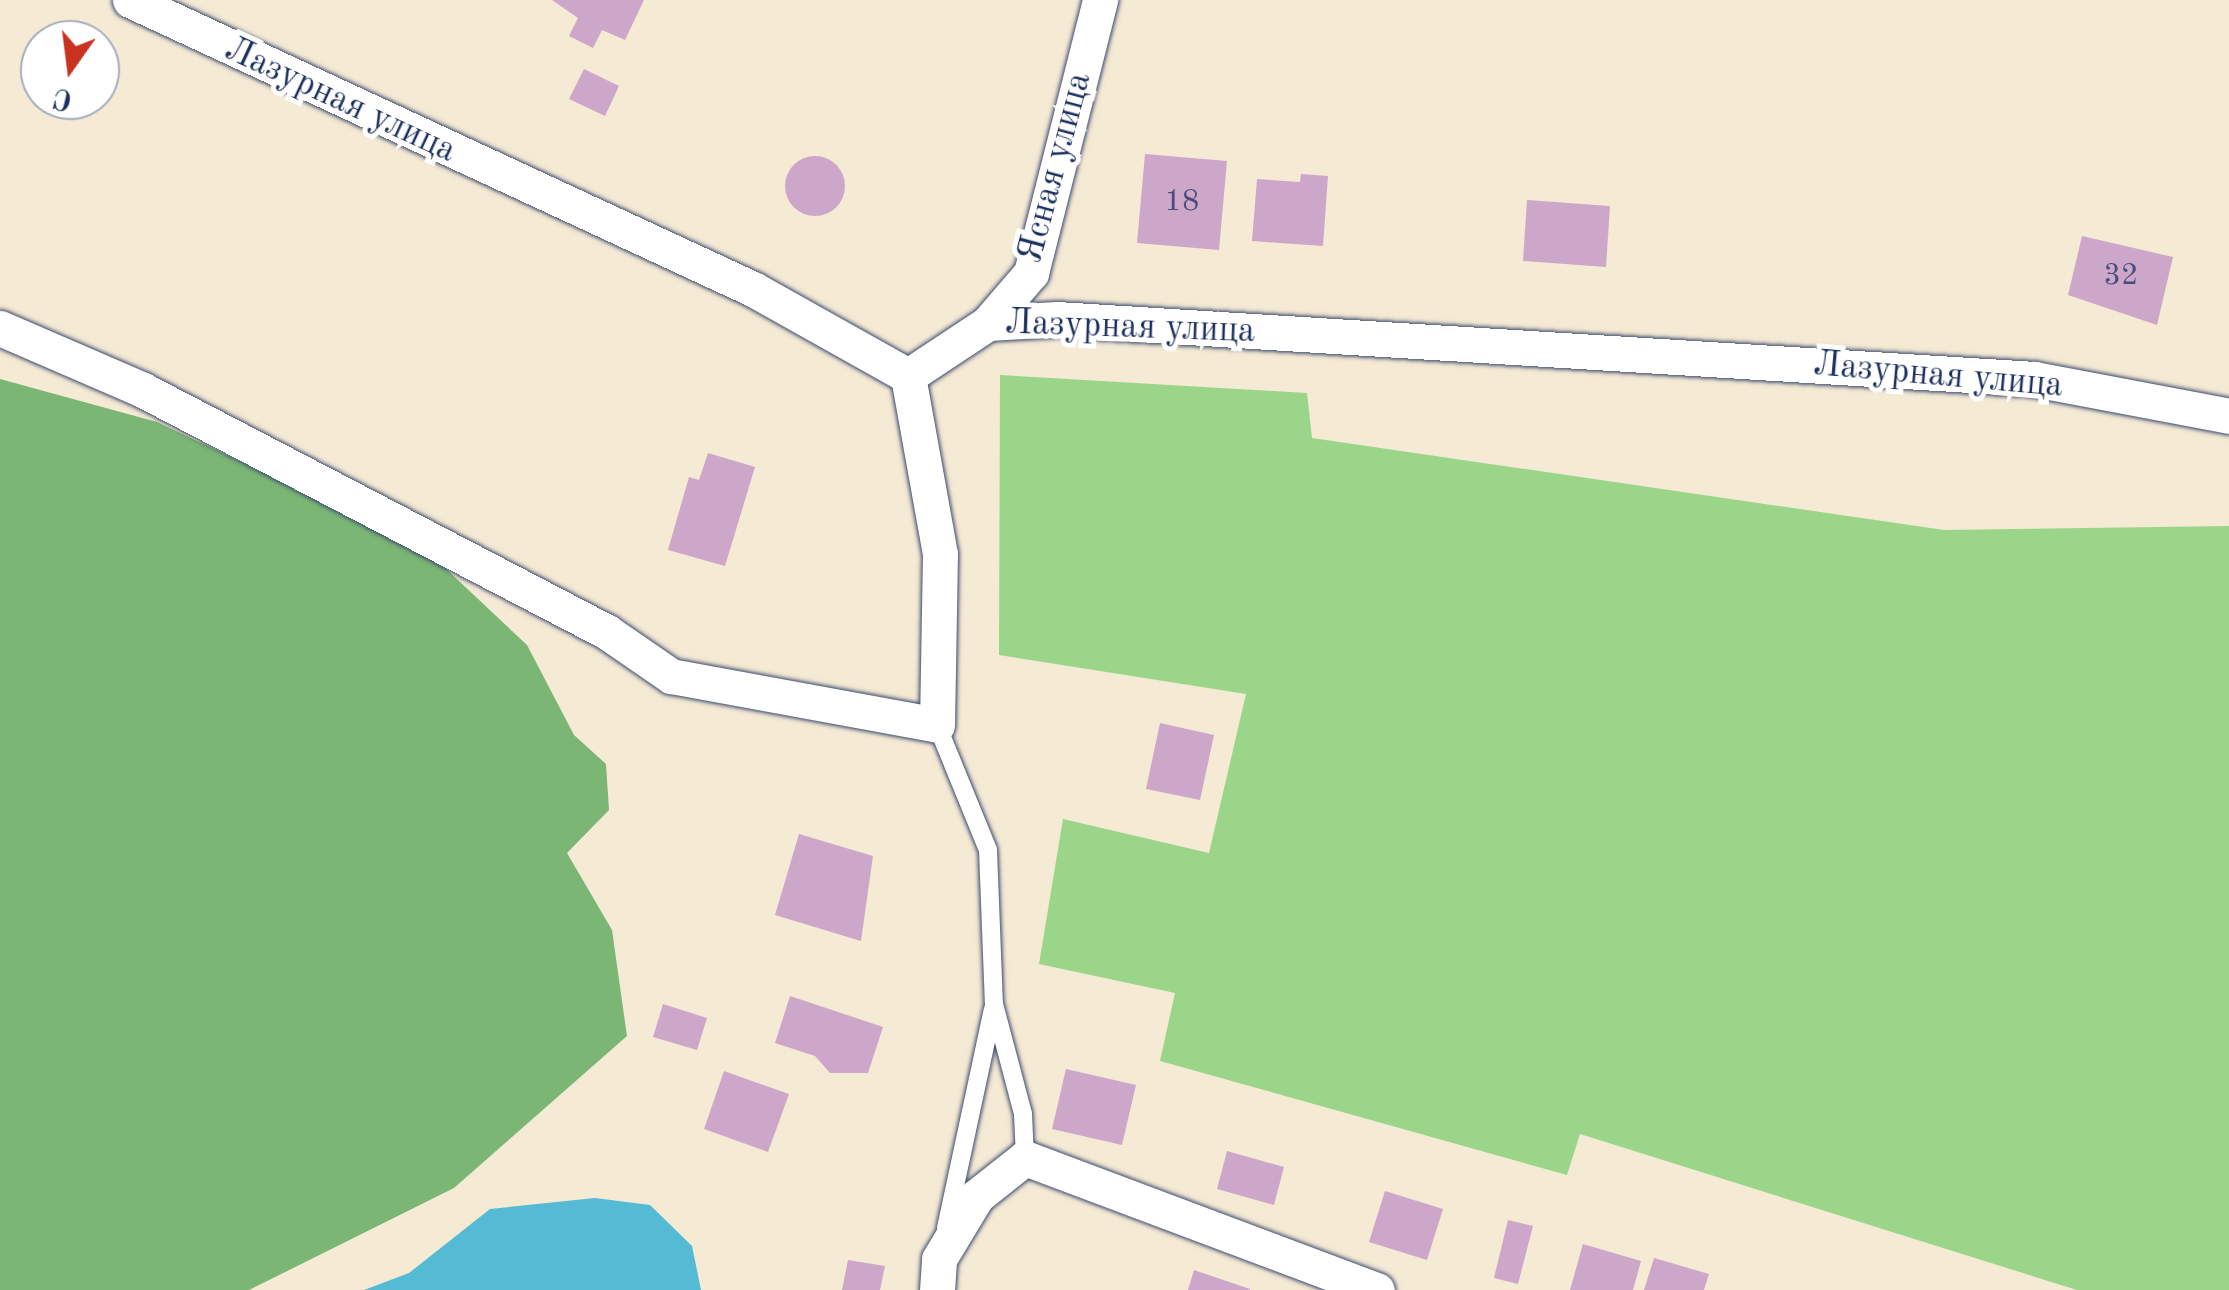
<!DOCTYPE html>
<html>
<head>
<meta charset="utf-8">
<style>
  body { margin:0 }
  #map { position:relative; width:2229px; height:1290px; overflow:hidden; background:#f5ead4; font-family:"Old Standard TT",serif }
  div>[style] { position:absolute }
  [style*='--x'] { left:calc(var(--x)*1px); top:calc(var(--y)*1px); width:calc(var(--w)*1px); rotate:calc(var(--a)*1deg) }
  .green>* { inset:0; background:#9bd589 }
  .forest>* { inset:0; background:#7cb675 }
  .water>* { inset:0; background:#55bad4 }
  .building>* { inset:0; background:#cda7c9 }
  .round { border-radius:50% }
  .roads { filter:drop-shadow(0 0 2px #3c4b70) drop-shadow(0 0 2px #3c4b70) }
  .service>* { height:18px; margin:-9px; padding:0 9px; transform-origin:9px; border-radius:9px; background:#fff }
  .minor>* { height:35px; margin:-17.5px; padding:0 17.5px; transform-origin:17.5px; border-radius:17.5px; background:#fff }
  span { translate:-50% -50%; white-space:nowrap; text-align:center; line-height:1.15; -webkit-text-stroke:10px #fff; paint-order:stroke }
  .number-label { font-size:30px; color:#484d79 }
  .number-label span { -webkit-text-stroke-width:0 }
  .street-label { font-size:35px; color:#1b2f5e }
  .north { position:absolute; left:20px; top:20px; width:100px; height:100px; box-sizing:border-box; background:#fff; border:2px solid #a4acbf; border-radius:50%; rotate:194deg; font-size:28px; font-weight:700; line-height:40px; text-align:center; color:#1b2f5e }
  .north::after { content:''; display:block; margin:auto; width:35px; height:45px; background:#c8321e; clip-path:polygon(50% 0,100% 100%,50% 72%,0 100%) }
</style>
</head>
<body>
<div id="map">
  <div class="green">
    <i style="clip-path:polygon(1000px 375px,1307px 393px,1312px 438px,1944px 530px,2229px 526px,2229px 1290px,2077px 1290px,1580px 1134px,1567px 1175px,1160px 1061px,1175px 993px,1039px 964px,1063px 819px,1209px 853px,1246px 694px,999px 655px)"></i>
  </div>
  <div class="forest">
    <i style="clip-path:polygon(0 379px,157px 422px,426px 550px,527px 645px,574px 735px,606px 764px,609px 810px,567px 853px,612px 930px,627px 1036px,454px 1188px,249px 1290px,0 1290px)"></i>
  </div>
  <div class="water">
    <i style="clip-path:polygon(595px 1198px,650px 1205px,692px 1246px,701px 1290px,364px 1290px,409px 1273px,490px 1209px)"></i>
  </div>
  <div class="building">
    <i style="clip-path:polygon(552px 0,644px 0,625px 40px,602px 30px,593px 48px,569px 36px,578px 18px)"></i>
    <i style="clip-path:polygon(584px 69px,619px 86px,605px 116px,569px 99px)"></i>
    <i style="clip-path:polygon(1145px 154px,1227px 161px,1219px 250px,1137px 243px)"></i>
    <i class="round" style="left:785px;top:156px;width:60px;height:60px"></i>
    <i style="clip-path:polygon(1301px 174px,1328px 176px,1323px 246px,1252px 241px,1257px 179px,1300px 182px)"></i>
    <i style="clip-path:polygon(1527px 200px,1610px 206px,1606px 267px,1523px 261px)"></i>
    <i style="clip-path:polygon(2082px 236px,2173px 257px,2157px 325px,2068px 295px)"></i>
    <i style="clip-path:polygon(708px 453px,755px 467px,725px 566px,668px 550px,689px 477px,699px 480px)"></i>
    <i style="clip-path:polygon(1160px 723px,1214px 735px,1200px 800px,1146px 789px)"></i>
    <i style="clip-path:polygon(799px 834px,873px 856px,861px 941px,775px 915px)"></i>
    <i style="clip-path:polygon(790px 996px,883px 1027px,868px 1073px,830px 1073px,815px 1056px,775px 1043px)"></i>
    <i style="clip-path:polygon(663px 1004px,707px 1018px,697px 1050px,653px 1037px)"></i>
    <i style="clip-path:polygon(1066px 1069px,1136px 1085px,1122px 1145px,1052px 1129px)"></i>
    <i style="clip-path:polygon(724px 1071px,789px 1094px,768px 1152px,704px 1129px)"></i>
    <i style="clip-path:polygon(1227px 1151px,1284px 1167px,1274px 1205px,1217px 1189px)"></i>
    <i style="clip-path:polygon(1385px 1191px,1443px 1209px,1427px 1260px,1369px 1242px)"></i>
    <i style="clip-path:polygon(1508px 1220px,1533px 1226px,1518px 1284px,1494px 1278px)"></i>
    <i style="clip-path:polygon(1583px 1244px,1641px 1261px,1633px 1290px,1570px 1290px)"></i>
    <i style="clip-path:polygon(1654px 1258px,1709px 1274px,1704px 1290px,1644px 1290px)"></i>
    <i style="clip-path:polygon(848px 1260px,885px 1266px,880px 1290px,842px 1290px)"></i>
    <i style="clip-path:polygon(1194px 1270px,1250px 1289px,1250px 1290px,1188px 1290px)"></i>
  </div>
  <div class="roads">
    <div class="service">
      <i style="--x:937;--y:725;--w:135;--a:67.8"></i>
      <i style="--x:988;--y:850;--w:154;--a:87.8"></i>
      <i style="--x:994;--y:1004;--w:114;--a:75.2"></i>
      <i style="--x:1023;--y:1114;--w:44;--a:87.4"></i>
      <i style="--x:946;--y:1228;--w:224;--a:-77.9"></i>
    </div>
    <div class="minor">
      <i style="--x:130;--y:0;--w:687;--a:24.89"></i>
      <i style="--x:753;--y:289;--w:178;--a:29.3"></i>
      <i style="--x:908;--y:376;--w:96;--a:-33.5"></i>
      <i style="--x:988;--y:323;--w:69;--a:-3.3"></i>
      <i style="--x:1057;--y:319;--w:979;--a:3.51"></i>
      <i style="--x:2034;--y:379;--w:198;--a:10.7"></i>
      <i style="--x:988;--y:323;--w:66;--a:-49.3"></i>
      <i style="--x:1031;--y:273;--w:282;--a:-75.8"></i>
      <i style="--x:0;--y:328;--w:156;--a:23.4"></i>
      <i style="--x:143;--y:390;--w:523;--a:27.54"></i>
      <i style="--x:607;--y:632;--w:78;--a:34.5"></i>
      <i style="--x:671;--y:676;--w:270;--a:10.4"></i>
      <i style="--x:937;--y:725;--w:171;--a:-89"></i>
      <i style="--x:940;--y:554;--w:181;--a:-100.2"></i>
      <i style="--x:937;--y:1290;--w:31;--a:-86"></i>
      <i style="--x:939;--y:1259;--w:74;--a:-58.9"></i>
      <i style="--x:977;--y:1196;--w:61;--a:-38.4"></i>
      <i style="--x:1025;--y:1158;--w:376;--a:20.6"></i>
    </div>
  </div>
  <div class="number-label">
    <span style="left:1182px;top:202px">18</span>
    <span style="left:2121px;top:276px">32</span>
  </div>
  <div class="street-label">
    <span style="left:340px;top:101px;rotate:25deg">Лазурная улица</span>
    <span style="left:1056px;top:168px;rotate:-75deg">Ясная улица</span>
    <span style="left:1130px;top:328px;rotate:2deg">Лазурная улица</span>
    <span style="left:1938px;top:376px;rotate:5deg">Лазурная улица</span>
  </div>
  <div class="north">С</div>
</div>
</body>
</html>
